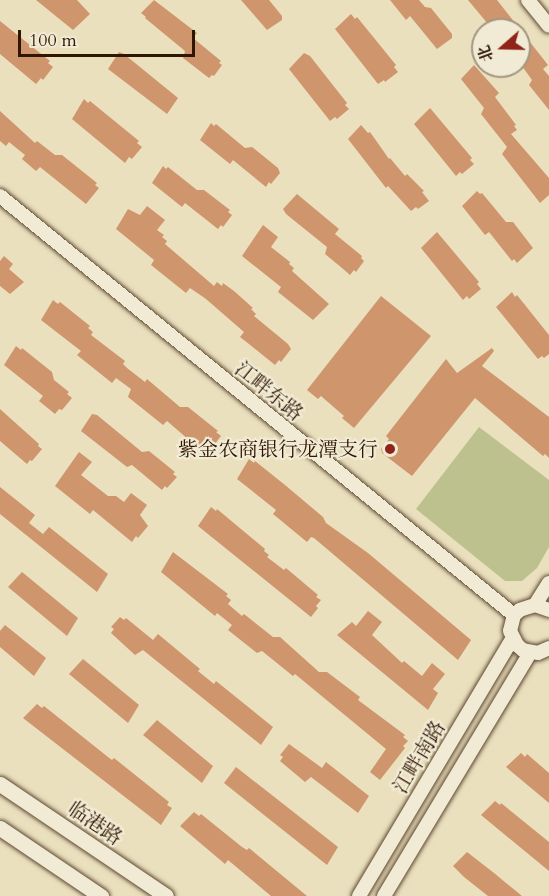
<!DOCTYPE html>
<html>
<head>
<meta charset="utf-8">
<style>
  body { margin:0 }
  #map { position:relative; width:549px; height:896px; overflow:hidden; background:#eae0be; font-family:Cardo,"Noto Serif SC",serif }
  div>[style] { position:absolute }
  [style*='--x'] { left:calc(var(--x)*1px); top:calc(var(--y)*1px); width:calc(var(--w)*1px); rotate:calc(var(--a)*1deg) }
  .green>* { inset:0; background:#bcc18e }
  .building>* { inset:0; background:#cf956d }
  .roads { filter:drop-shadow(0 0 2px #5e4831) drop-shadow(0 0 2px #5e4831) }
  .tertiary>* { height:14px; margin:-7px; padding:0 7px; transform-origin:7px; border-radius:7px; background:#f1ebd5 }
  .secondary>* { height:15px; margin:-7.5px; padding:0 7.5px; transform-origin:7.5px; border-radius:7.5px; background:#f1ebd5 }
  .dots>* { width:16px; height:16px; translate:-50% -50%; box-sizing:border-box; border:3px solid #f1ebd5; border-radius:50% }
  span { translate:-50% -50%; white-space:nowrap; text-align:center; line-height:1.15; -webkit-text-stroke:4.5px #f1ebd5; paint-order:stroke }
  .street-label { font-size:20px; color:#2f1602 }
  .poi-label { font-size:20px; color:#2f1602 }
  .right { translate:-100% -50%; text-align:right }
  .north { position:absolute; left:471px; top:18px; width:60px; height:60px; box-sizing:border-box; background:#f1ebd5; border:2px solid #a39681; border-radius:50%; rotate:250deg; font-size:16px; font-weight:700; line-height:24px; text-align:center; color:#2f1602 }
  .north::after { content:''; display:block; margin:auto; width:21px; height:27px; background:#8f2418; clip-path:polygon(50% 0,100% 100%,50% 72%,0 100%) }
  .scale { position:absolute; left:18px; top:30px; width:177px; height:27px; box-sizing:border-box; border:3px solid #2f1602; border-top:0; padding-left:8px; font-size:18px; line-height:21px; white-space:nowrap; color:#2f1602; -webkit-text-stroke:4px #f1ebd5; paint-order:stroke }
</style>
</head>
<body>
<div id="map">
  <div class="green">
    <i style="clip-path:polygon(479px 427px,549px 480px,549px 547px,537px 568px,522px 581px,505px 581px,416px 509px)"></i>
  </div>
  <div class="building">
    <i style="clip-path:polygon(36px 0,77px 0,90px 14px,73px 30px)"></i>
    <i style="clip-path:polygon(154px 0,197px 33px,193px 38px,221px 61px,219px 63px,222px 65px,214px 76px,212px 75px,209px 78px,183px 58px,185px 51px,145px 18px,146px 17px,141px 13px)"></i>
    <i style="clip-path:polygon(241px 0,269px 0,282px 16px,282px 20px,267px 30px)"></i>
    <i style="clip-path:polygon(390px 0,419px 0,425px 7px,431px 8px,452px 34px,452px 38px,437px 49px,410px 16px,406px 20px)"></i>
    <i style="clip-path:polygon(468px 0,497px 0,548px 65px,543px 69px,549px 76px,549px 110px,529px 85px,532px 80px,519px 62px,519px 30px,493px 30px)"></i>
    <i style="clip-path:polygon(351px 14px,355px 19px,357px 17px,396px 65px,394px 67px,398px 72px,385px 82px,384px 80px,378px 84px,335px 29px)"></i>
    <i style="clip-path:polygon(0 21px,50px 61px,48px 63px,53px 67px,43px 80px,41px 78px,36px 84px,0 54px)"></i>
    <i style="clip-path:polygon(119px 52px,124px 54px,178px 98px,167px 114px,108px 69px)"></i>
    <i style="clip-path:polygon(304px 53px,310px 56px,347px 103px,345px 105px,349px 109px,337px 119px,335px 117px,330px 121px,289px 69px)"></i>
    <i style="clip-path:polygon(474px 65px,499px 93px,495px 97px,516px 125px,514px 126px,517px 130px,511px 134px,549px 178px,549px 195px,540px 203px,502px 154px,507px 147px,481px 114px,484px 108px,461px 79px)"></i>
    <i style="clip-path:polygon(84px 99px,88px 103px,90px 101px,139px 141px,137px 143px,142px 147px,132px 159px,129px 157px,125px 163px,72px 119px)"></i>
    <i style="clip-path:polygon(430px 108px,472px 158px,470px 160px,474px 164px,462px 174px,460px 172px,456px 176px,414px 124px)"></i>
    <i style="clip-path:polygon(0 111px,35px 143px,37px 141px,55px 155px,62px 155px,97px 183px,95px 185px,99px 188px,86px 204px,40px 167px,36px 171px,22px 159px,25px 155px,9px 142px,6px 146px,0 141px)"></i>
    <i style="clip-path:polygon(211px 123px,214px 126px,216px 124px,245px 148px,252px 147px,278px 168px,280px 173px,271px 184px,269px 182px,266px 187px,233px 160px,230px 164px,200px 140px)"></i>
    <i style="clip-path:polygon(361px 125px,368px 133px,370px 132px,389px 159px,390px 158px,405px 176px,407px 174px,424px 191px,422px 192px,429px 201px,418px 209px,416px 207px,411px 211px,388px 186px,386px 188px,348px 139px)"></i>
    <i style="clip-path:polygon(163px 166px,166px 169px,168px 167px,197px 190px,204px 190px,230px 210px,228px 212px,232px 215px,223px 227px,221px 225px,218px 229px,185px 203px,182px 207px,152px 183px)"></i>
    <i style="clip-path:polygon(477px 191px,480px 194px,482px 193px,506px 222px,513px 222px,533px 248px,517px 263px,514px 259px,512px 261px,489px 232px,485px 235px,462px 206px)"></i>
    <i style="clip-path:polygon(297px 194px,339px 229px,335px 234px,362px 256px,361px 258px,364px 261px,356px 272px,354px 270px,350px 275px,342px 268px,325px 254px,327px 247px,286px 214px,283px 209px)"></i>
    <i style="clip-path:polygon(147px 206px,165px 220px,157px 230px,164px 235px,162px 237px,167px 241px,165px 244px,214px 286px,217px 282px,222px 286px,223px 283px,234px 291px,253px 308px,251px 309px,256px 314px,254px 316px,288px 344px,291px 349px,281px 362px,279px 360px,275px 365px,249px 344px,240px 337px,244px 332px,206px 299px,190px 288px,186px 293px,151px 265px,154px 260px,116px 229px,128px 209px,140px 215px)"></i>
    <i style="clip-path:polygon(263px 225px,278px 237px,271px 247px,290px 262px,289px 264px,294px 268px,292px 271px,329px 304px,313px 320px,278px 292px,281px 287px,242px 256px)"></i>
    <i style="clip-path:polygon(437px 232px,479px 282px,477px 284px,481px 289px,469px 299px,467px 296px,463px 300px,421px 248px)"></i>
    <i style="clip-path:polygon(4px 256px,13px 264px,9px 269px,24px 282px,10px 294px,0 286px,0 261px)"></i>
    <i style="clip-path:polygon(512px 292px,515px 297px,517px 295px,549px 335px,549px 354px,544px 358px,542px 356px,538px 359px,496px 307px)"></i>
    <i style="clip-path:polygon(381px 296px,431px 336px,354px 428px,342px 418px,344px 416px,321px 396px,318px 399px,307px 390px)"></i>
    <i style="clip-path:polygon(53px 300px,58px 304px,60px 302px,90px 326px,88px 328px,93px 332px,91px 335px,125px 361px,123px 364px,127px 368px,145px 382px,147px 379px,180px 407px,188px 407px,218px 431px,216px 432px,221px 436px,211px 449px,209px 447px,203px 452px,167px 421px,163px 425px,128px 397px,131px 389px,116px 378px,112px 383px,77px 355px,81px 351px,41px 320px)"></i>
    <i style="clip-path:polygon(16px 346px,21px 350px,22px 348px,52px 372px,54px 380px,69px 392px,67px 394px,72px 398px,62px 410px,59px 409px,55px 414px,39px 401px,43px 396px,4px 365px)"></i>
    <i style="clip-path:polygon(492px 348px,494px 351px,482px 366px,549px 417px,549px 458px,545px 454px,543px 456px,475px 398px,412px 476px,382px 453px,381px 449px,389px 439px,386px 436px,446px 359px,457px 373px)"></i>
    <i style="clip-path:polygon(0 409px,39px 444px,38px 446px,42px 449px,32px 461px,30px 460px,27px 464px,0 441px)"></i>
    <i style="clip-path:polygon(92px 414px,97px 415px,142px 452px,149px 451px,175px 472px,173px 474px,177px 477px,167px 488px,165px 486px,162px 490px,132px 465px,127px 467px,81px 431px)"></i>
    <i style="clip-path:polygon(79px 452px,92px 462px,81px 475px,108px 496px,116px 496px,124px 502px,131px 493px,147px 505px,140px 515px,148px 526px,138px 538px,136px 536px,132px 542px,93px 510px,90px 514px,55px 486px)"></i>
    <i style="clip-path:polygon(249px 459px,254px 463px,255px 461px,285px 485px,323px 517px,326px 523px,368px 553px,471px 640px,458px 660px,314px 538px,311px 537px,307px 542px,273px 514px,276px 510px,237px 479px)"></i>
    <i style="clip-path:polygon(0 487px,35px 515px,29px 523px,43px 534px,49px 527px,108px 574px,97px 592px,0 514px)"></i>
    <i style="clip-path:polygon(211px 507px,216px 511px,217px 509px,265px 549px,264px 551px,269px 555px,267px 557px,284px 570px,286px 568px,318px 595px,316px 597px,321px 600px,316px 606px,318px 608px,311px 617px,198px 526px)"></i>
    <i style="clip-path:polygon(173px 552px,228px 594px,226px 596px,231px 600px,228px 604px,242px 616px,244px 614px,273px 637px,280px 637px,319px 672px,327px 672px,360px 697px,358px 700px,405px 735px,403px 737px,408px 741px,403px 746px,405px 748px,380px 780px,370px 772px,386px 749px,295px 674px,293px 676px,262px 651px,257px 653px,228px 630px,232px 625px,217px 613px,215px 616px,161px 572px)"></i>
    <i style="clip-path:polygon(22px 572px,78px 618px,67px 636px,8px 587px)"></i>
    <i style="clip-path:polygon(368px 611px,382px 622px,372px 635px,402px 663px,404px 661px,422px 676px,432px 663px,445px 674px,433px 689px,438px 693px,428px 710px,337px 635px,352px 622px,356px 626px)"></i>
    <i style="clip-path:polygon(120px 617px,124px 620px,126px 618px,153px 640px,158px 634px,200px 669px,198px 671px,214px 684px,216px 681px,273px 727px,261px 745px,143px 650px,135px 655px,111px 633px,114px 629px,111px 627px)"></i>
    <i style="clip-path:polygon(5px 625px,46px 658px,34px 676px,0 647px,0 631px)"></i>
    <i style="clip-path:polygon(83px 659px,139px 705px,128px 723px,69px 674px)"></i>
    <i style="clip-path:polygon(37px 704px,42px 708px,44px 706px,108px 757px,112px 760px,114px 758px,169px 802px,167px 805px,172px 808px,161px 825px,23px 718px)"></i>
    <i style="clip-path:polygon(157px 720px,213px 766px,202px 783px,143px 735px)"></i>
    <i style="clip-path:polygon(289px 744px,322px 768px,326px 762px,369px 796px,358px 813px,311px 777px,305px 782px,280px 761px,283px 757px,280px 755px)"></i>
    <i style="clip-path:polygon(521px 753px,525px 757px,527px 754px,549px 773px,549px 803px,506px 767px)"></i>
    <i style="clip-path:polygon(236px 767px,338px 847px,327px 865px,224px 783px)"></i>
    <i style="clip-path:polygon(495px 801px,500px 805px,501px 803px,549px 842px,549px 871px,481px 815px)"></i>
    <i style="clip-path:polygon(194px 812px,199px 816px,201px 814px,242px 847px,247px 850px,249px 848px,307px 896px,271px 896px,228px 860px,225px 864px,180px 826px)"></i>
    <i style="clip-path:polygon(467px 852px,494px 873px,522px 896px,488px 896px,464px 877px,453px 866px)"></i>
  </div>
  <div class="roads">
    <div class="tertiary">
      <i style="--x:528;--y:0;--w:33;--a:51"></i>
      <i style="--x:0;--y:196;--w:663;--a:39.19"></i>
      <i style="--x:535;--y:605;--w:26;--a:-58"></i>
      <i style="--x:549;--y:610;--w:15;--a:-160"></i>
      <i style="--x:535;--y:605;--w:16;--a:162"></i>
      <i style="--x:520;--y:610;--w:8;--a:140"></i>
      <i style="--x:514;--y:615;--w:16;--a:104"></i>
      <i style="--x:510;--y:631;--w:16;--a:63"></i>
      <i style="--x:517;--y:645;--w:8;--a:40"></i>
      <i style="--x:523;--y:650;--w:15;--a:11"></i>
      <i style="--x:538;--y:653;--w:12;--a:-24"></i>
      <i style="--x:359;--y:896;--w:299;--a:-59.2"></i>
      <i style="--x:384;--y:896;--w:283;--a:-59"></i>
    </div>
    <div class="secondary">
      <i style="--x:0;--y:784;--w:200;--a:34"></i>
      <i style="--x:0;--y:828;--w:122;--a:34"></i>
    </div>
  </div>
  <div class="dots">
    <i style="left:390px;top:449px;background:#8f2418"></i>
  </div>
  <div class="street-label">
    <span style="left:269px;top:391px;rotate:39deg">江畔东路</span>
    <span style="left:419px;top:757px;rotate:-59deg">江畔南路</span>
    <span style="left:95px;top:823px;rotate:34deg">临港路</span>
  </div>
  <div class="poi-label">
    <span class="right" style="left:378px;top:449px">紫金农商银行龙潭支行</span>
  </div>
  <div class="north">北</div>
  <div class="scale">100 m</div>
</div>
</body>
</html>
